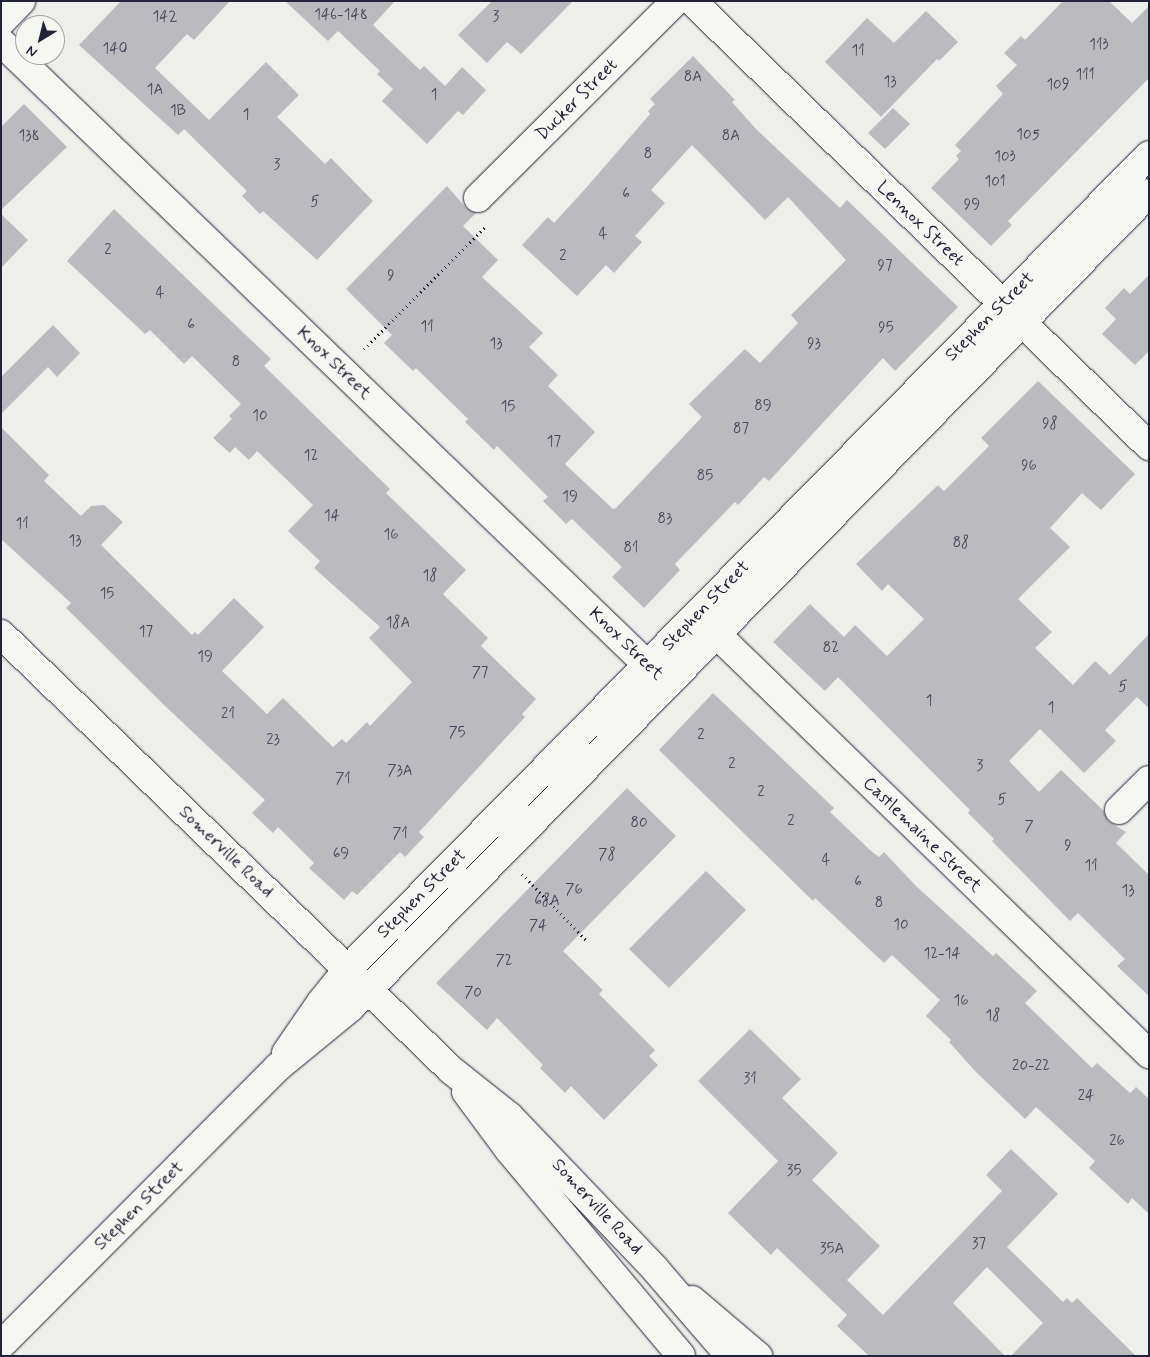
<!DOCTYPE html>
<html>
<head>
<meta charset="utf-8">
<style>
  body { margin:0 }
  #map { position:relative; width:1150px; height:1357px; overflow:hidden; background:#eeeeeb; font-family:Mynerve,sans-serif }
  div>[style] { position:absolute }
  [style*='--x'] { left:calc(var(--x)*1px); top:calc(var(--y)*1px); width:calc(var(--w)*1px); rotate:calc(var(--a)*1deg) }
  .building>* { inset:0; background:#bbbbbf }
  .path>* { height:3px; margin-top:-1.5px; transform-origin:0; background:repeating-linear-gradient(90deg,#22223b 0 1px,transparent 0 5px) }
  .roads { filter:drop-shadow(0 0 1px #22223b) drop-shadow(0 0 1px #22223b) }
  .minor>* { height:28px; margin:-14px; padding:0 14px; transform-origin:14px; border-radius:14px; background:#f6f6f2 }
  .major>* { height:28px; margin:-14px; padding:0 14px; transform-origin:14px; border-radius:14px; background:#f6f6f2 }
  span { translate:-50% -50%; white-space:nowrap; text-align:center; line-height:1.15; -webkit-text-stroke:4.5px #f6f6f2; paint-order:stroke }
  .number-label { font-size:15px; color:#48485c }
  .number-label span { -webkit-text-stroke-width:0 }
  .street-label { font-size:18px; color:#22223b }
  .frame { position:absolute; inset:0; border:2px solid #22223b; pointer-events:none }
  .north { position:absolute; left:15px; top:15px; width:50px; height:50px; box-sizing:border-box; background:#f6f6f2; border:1px solid #a1a1a9; border-radius:50%; rotate:216deg; font-size:14px; font-weight:700; line-height:20px; text-align:center; color:#22223b }
  .north::after { content:''; display:block; margin:auto; width:18px; height:22px; background:#22223b; clip-path:polygon(50% 0,100% 100%,50% 72%,0 100%) }
</style>
</head>
<body>
<div id="map">
  <div class="building">
    <i style="clip-path:polygon(121px 1px,230px 1px,194px 40px,187px 34px,155px 68px,209px 120px,266px 62px,299px 95px,277px 117px,325px 164px,331px 158px,373px 201px,317px 260px,263px 211px,260px 214px,242px 196px,247px 191px,184px 129px,178px 135px,79px 45px)"></i>
    <i style="clip-path:polygon(285px 1px,395px 1px,373px 25px,420px 70px,424px 66px,445px 86px,462px 67px,486px 90px,463px 115px,458px 111px,427px 144px,382px 101px,393px 89px,377px 74px,380px 71px,338px 31px,328px 41px)"></i>
    <i style="clip-path:polygon(492px 1px,573px 1px,521px 54px,507px 42px,487px 63px,458px 35px)"></i>
    <i style="clip-path:polygon(1063px 1px,1109px 1px,1132px 23px,1149px 6px,1149px 78px,1008px 221px,1012px 225px,991px 246px,931px 188px,959px 159px,956px 156px,961px 151px,955px 145px,1003px 94px,996px 86px,1017px 65px,1004px 53px,1021px 36px,1025px 40px)"></i>
    <i style="clip-path:polygon(926px 11px,958px 42px,939px 61px,937px 59px,881px 117px,825px 62px,867px 18px,894px 43px)"></i>
    <i style="clip-path:polygon(693px 56px,735px 100px,732px 102px,756px 129px,840px 208px,847px 200px,958px 307px,895px 371px,883px 358px,769px 481px,764px 477px,738px 505px,735px 502px,675px 564px,680px 570px,644px 608px,612px 577px,622px 567px,572px 519px,566px 524px,543px 501px,548px 497px,497px 446px,494px 450px,465px 422px,468px 419px,416px 368px,413px 371px,384px 343px,392px 335px,346px 289px,447px 186px,467px 209px,476px 213px,463px 226px,498px 260px,482px 277px,543px 333px,529px 347px,558px 375px,548px 386px,595px 432px,565px 464px,613px 509px,616px 508px,702px 417px,689px 404px,745px 349px,760px 363px,798px 323px,791px 315px,846px 260px,788px 197px,765px 220px,692px 145px,651px 190px,665px 203px,635px 236px,642px 242px,614px 273px,606px 265px,577px 296px,522px 245px,548px 217px,554px 223px,586px 188px,650px 114px,648px 111px,655px 104px,650px 99px)"></i>
    <i style="clip-path:polygon(24px 104px,67px 147px,1px 210px,1px 127px)"></i>
    <i style="clip-path:polygon(893px 108px,910px 124px,885px 149px,868px 133px)"></i>
    <i style="clip-path:polygon(114px 209px,271px 359px,264px 366px,390px 489px,386px 493px,466px 570px,443px 594px,488px 638px,481px 646px,536px 699px,522px 714px,525px 717px,419px 832px,424px 837px,405px 857px,400px 852px,357px 895px,352px 891px,344px 900px,309px 868px,314px 863px,278px 827px,273px 833px,252px 813px,265px 800px,164px 705px,66px 608px,71px 603px,1px 539px,1px 427px,49px 475px,44px 481px,81px 516px,91px 506px,104px 505px,123px 522px,101px 545px,192px 635px,195px 632px,198px 635px,234px 598px,264px 627px,222px 671px,267px 714px,283px 698px,333px 747px,342px 739px,346px 743px,367px 722px,370px 726px,412px 682px,369px 638px,380px 627px,314px 568px,320px 561px,288px 531px,313px 505px,257px 451px,249px 460px,235px 447px,230px 453px,213px 438px,232px 419px,229px 416px,241px 404px,192px 356px,184px 364px,150px 330px,145px 334px,67px 261px)"></i>
    <i style="clip-path:polygon(1px 214px,28px 240px,1px 268px)"></i>
    <i style="clip-path:polygon(1149px 275px,1149px 351px,1135px 365px,1102px 334px,1116px 319px,1105px 308px,1124px 288px,1130px 294px)"></i>
    <i style="clip-path:polygon(53px 325px,80px 353px,57px 377px,48px 367px,1px 414px,1px 377px)"></i>
    <i style="clip-path:polygon(1038px 381px,1135px 474px,1101px 510px,1082px 493px,1050px 528px,1070px 547px,1018px 599px,1052px 632px,1035px 648px,1073px 685px,1095px 661px,1110px 675px,1149px 634px,1149px 708px,1137px 697px,1105px 730px,1116px 741px,1084px 773px,1040px 729px,1009px 761px,1039px 792px,1061px 770px,1104px 811px,1108px 821px,1126px 832px,1116px 843px,1149px 875px,1149px 996px,1117px 966px,1125px 959px,1078px 913px,1070px 921px,992px 841px,994px 839px,968px 813px,970px 810px,838px 677px,825px 691px,773px 642px,810px 604px,844px 637px,855px 625px,887px 656px,924px 619px,888px 584px,882px 591px,856px 564px,938px 485px,944px 491px,989px 446px,981px 438px)"></i>
    <i style="clip-path:polygon(713px 693px,834px 808px,830px 812px,871px 851px,879px 857px,884px 852px,916px 886px,993px 956px,996px 953px,1037px 991px,1025px 1003px,1092px 1068px,1097px 1063px,1130px 1093px,1136px 1087px,1149px 1099px,1149px 1214px,1132px 1198px,1128px 1204px,1089px 1168px,1095px 1161px,1036px 1107px,1025px 1119px,976px 1072px,949px 1042px,951px 1040px,926px 1016px,940px 1000px,892px 955px,884px 963px,815px 898px,813px 901px,659px 750px)"></i>
    <i style="clip-path:polygon(627px 788px,676px 836px,563px 951px,603px 990px,599px 994px,655px 1050px,649px 1056px,658px 1065px,604px 1120px,571px 1086px,565px 1093px,540px 1068px,543px 1065px,497px 1018px,487px 1030px,436px 983px)"></i>
    <i style="clip-path:polygon(706px 871px,746px 910px,669px 988px,629px 949px)"></i>
    <i style="clip-path:polygon(750px 1029px,801px 1079px,782px 1098px,838px 1153px,812px 1180px,880px 1246px,847px 1280px,883px 1315px,1002px 1191px,986px 1175px,1011px 1149px,1058px 1194px,1007px 1247px,1063px 1302px,1067px 1298px,1072px 1303px,1077px 1298px,1136px 1356px,1011px 1356px,1043px 1323px,987px 1267px,953px 1303px,1005px 1356px,869px 1356px,837px 1326px,847px 1315px,777px 1248px,771px 1255px,728px 1213px,778px 1161px,698px 1081px)"></i>
  </div>
  <div class="path">
    <i style="--x:364;--y:349;--w:173;--a:-45.2"></i>
    <i style="--x:522;--y:874;--w:92;--a:45.9"></i>
  </div>
  <div class="roads">
    <div class="minor">
      <i style="--x:692;--y:1;--w:638;--a:44.24"></i>
      <i style="--x:1;--y:22;--w:29;--a:-46"></i>
      <i style="--x:1;--y:42;--w:918;--a:43.94"></i>
      <i style="--x:478;--y:198;--w:279;--a:-44.9"></i>
      <i style="--x:703;--y:621;--w:622;--a:44.15"></i>
      <i style="--x:1119;--y:810;--w:42;--a:-45"></i>
      <i style="--x:286;--y:1053;--w:62;--a:-55.5"></i>
      <i style="--x:321;--y:1002;--w:41;--a:-50.9"></i>
      <i style="--x:347;--y:970;--w:1143;--a:-45.46"></i>
      <i style="--x:692;--y:1300;--w:87;--a:40.3"></i>
      <i style="--x:1;--y:1345;--w:392;--a:-45.1"></i>
      <i style="--x:278;--y:1067;--w:93;--a:-39.3"></i>
      <i style="--x:350;--y:1008;--w:1141;--a:-45.57"></i>
    </div>
    <div class="major">
      <i style="--x:1;--y:634;--w:627;--a:44.09"></i>
      <i style="--x:451;--y:1070;--w:74;--a:38.4"></i>
      <i style="--x:509;--y:1116;--w:211;--a:46.3"></i>
      <i style="--x:655;--y:1269;--w:115;--a:49.2"></i>
      <i style="--x:466;--y:1092;--w:72;--a:53.4"></i>
      <i style="--x:509;--y:1150;--w:268;--a:50.1"></i>
    </div>
  </div>
  <div class="number-label">
    <span style="left:341px;top:16px">146-148</span>
    <span style="left:165px;top:18px">142</span>
    <span style="left:496px;top:18px">3</span>
    <span style="left:1099px;top:46px">113</span>
    <span style="left:115px;top:50px">140</span>
    <span style="left:858px;top:52px">11</span>
    <span style="left:1085px;top:76px">111</span>
    <span style="left:693px;top:78px">8A</span>
    <span style="left:890px;top:83px">13</span>
    <span style="left:1058px;top:86px">109</span>
    <span style="left:155px;top:91px">1A</span>
    <span style="left:434px;top:96px">1</span>
    <span style="left:178px;top:112px">1B</span>
    <span style="left:246px;top:116px">1</span>
    <span style="left:1028px;top:136px">105</span>
    <span style="left:29px;top:137px">138</span>
    <span style="left:731px;top:137px">8A</span>
    <span style="left:648px;top:155px">8</span>
    <span style="left:1005px;top:158px">103</span>
    <span style="left:277px;top:166px">3</span>
    <span style="left:995px;top:183px">101</span>
    <span style="left:626px;top:195px">6</span>
    <span style="left:315px;top:203px">5</span>
    <span style="left:972px;top:206px">99</span>
    <span style="left:603px;top:235px">4</span>
    <span style="left:108px;top:251px">2</span>
    <span style="left:563px;top:257px">2</span>
    <span style="left:885px;top:267px">97</span>
    <span style="left:391px;top:277px">9</span>
    <span style="left:160px;top:294px">4</span>
    <span style="left:191px;top:326px">6</span>
    <span style="left:427px;top:328px">11</span>
    <span style="left:886px;top:329px">95</span>
    <span style="left:496px;top:345px">13</span>
    <span style="left:814px;top:345px">93</span>
    <span style="left:236px;top:363px">8</span>
    <span style="left:763px;top:407px">89</span>
    <span style="left:508px;top:408px">15</span>
    <span style="left:260px;top:417px">10</span>
    <span style="left:1050px;top:425px">98</span>
    <span style="left:741px;top:430px">87</span>
    <span style="left:554px;top:443px">17</span>
    <span style="left:311px;top:457px">12</span>
    <span style="left:1029px;top:467px">96</span>
    <span style="left:705px;top:477px">85</span>
    <span style="left:570px;top:498px">19</span>
    <span style="left:332px;top:517px">14</span>
    <span style="left:665px;top:520px">83</span>
    <span style="left:22px;top:525px">11</span>
    <span style="left:391px;top:536px">16</span>
    <span style="left:75px;top:542px">13</span>
    <span style="left:961px;top:544px">88</span>
    <span style="left:631px;top:549px">81</span>
    <span style="left:430px;top:577px">18</span>
    <span style="left:107px;top:595px">15</span>
    <span style="left:398px;top:624px">18A</span>
    <span style="left:146px;top:633px">17</span>
    <span style="left:831px;top:649px">82</span>
    <span style="left:205px;top:658px">19</span>
    <span style="left:480px;top:674px">77</span>
    <span style="left:1123px;top:688px">5</span>
    <span style="left:929px;top:702px">1</span>
    <span style="left:1051px;top:709px">1</span>
    <span style="left:228px;top:715px">21</span>
    <span style="left:457px;top:734px">75</span>
    <span style="left:701px;top:736px">2</span>
    <span style="left:273px;top:741px">23</span>
    <span style="left:732px;top:765px">2</span>
    <span style="left:980px;top:767px">3</span>
    <span style="left:400px;top:772px">73A</span>
    <span style="left:343px;top:780px">71</span>
    <span style="left:761px;top:793px">2</span>
    <span style="left:1002px;top:801px">5</span>
    <span style="left:791px;top:822px">2</span>
    <span style="left:639px;top:824px">80</span>
    <span style="left:1029px;top:828px">7</span>
    <span style="left:400px;top:835px">71</span>
    <span style="left:1068px;top:847px">9</span>
    <span style="left:341px;top:855px">69</span>
    <span style="left:607px;top:856px">78</span>
    <span style="left:826px;top:861px">4</span>
    <span style="left:1091px;top:867px">11</span>
    <span style="left:858px;top:883px">6</span>
    <span style="left:574px;top:891px">76</span>
    <span style="left:1128px;top:892px">13</span>
    <span style="left:547px;top:902px">68A</span>
    <span style="left:879px;top:904px">8</span>
    <span style="left:901px;top:926px">10</span>
    <span style="left:538px;top:927px">74</span>
    <span style="left:942px;top:955px">12-14</span>
    <span style="left:504px;top:962px">72</span>
    <span style="left:473px;top:994px">70</span>
    <span style="left:961px;top:1002px">16</span>
    <span style="left:993px;top:1017px">18</span>
    <span style="left:1031px;top:1067px">20-22</span>
    <span style="left:750px;top:1080px">31</span>
    <span style="left:1086px;top:1097px">24</span>
    <span style="left:1117px;top:1142px">26</span>
    <span style="left:794px;top:1172px">35</span>
    <span style="left:979px;top:1245px">37</span>
    <span style="left:832px;top:1250px">35A</span>
  </div>
  <div class="street-label">
    <span style="left:577px;top:100px;rotate:-45deg">Ducker Street</span>
    <span style="left:920px;top:224px;rotate:44deg">Lennox Street</span>
    <span style="left:990px;top:317px;rotate:-45deg">Stephen Street</span>
    <span style="left:334px;top:363px;rotate:44deg">Knox Street</span>
    <span style="left:706px;top:606px;rotate:-46deg">Stephen Street</span>
    <span style="left:626px;top:644px;rotate:44deg">Knox Street</span>
    <span style="left:922px;top:835px;rotate:44deg">Castlemaine Street</span>
    <span style="left:226px;top:852px;rotate:44deg">Somerville Road</span>
    <span style="left:422px;top:894px;rotate:-45deg">Stephen Street</span>
    <span style="left:139px;top:1206px;rotate:-45deg">Stephen Street</span>
    <span style="left:597px;top:1207px;rotate:47deg">Somerville Road</span>
  </div>
  <div class="frame"></div>
  <div class="north">N</div>
</div>
</body>
</html>
